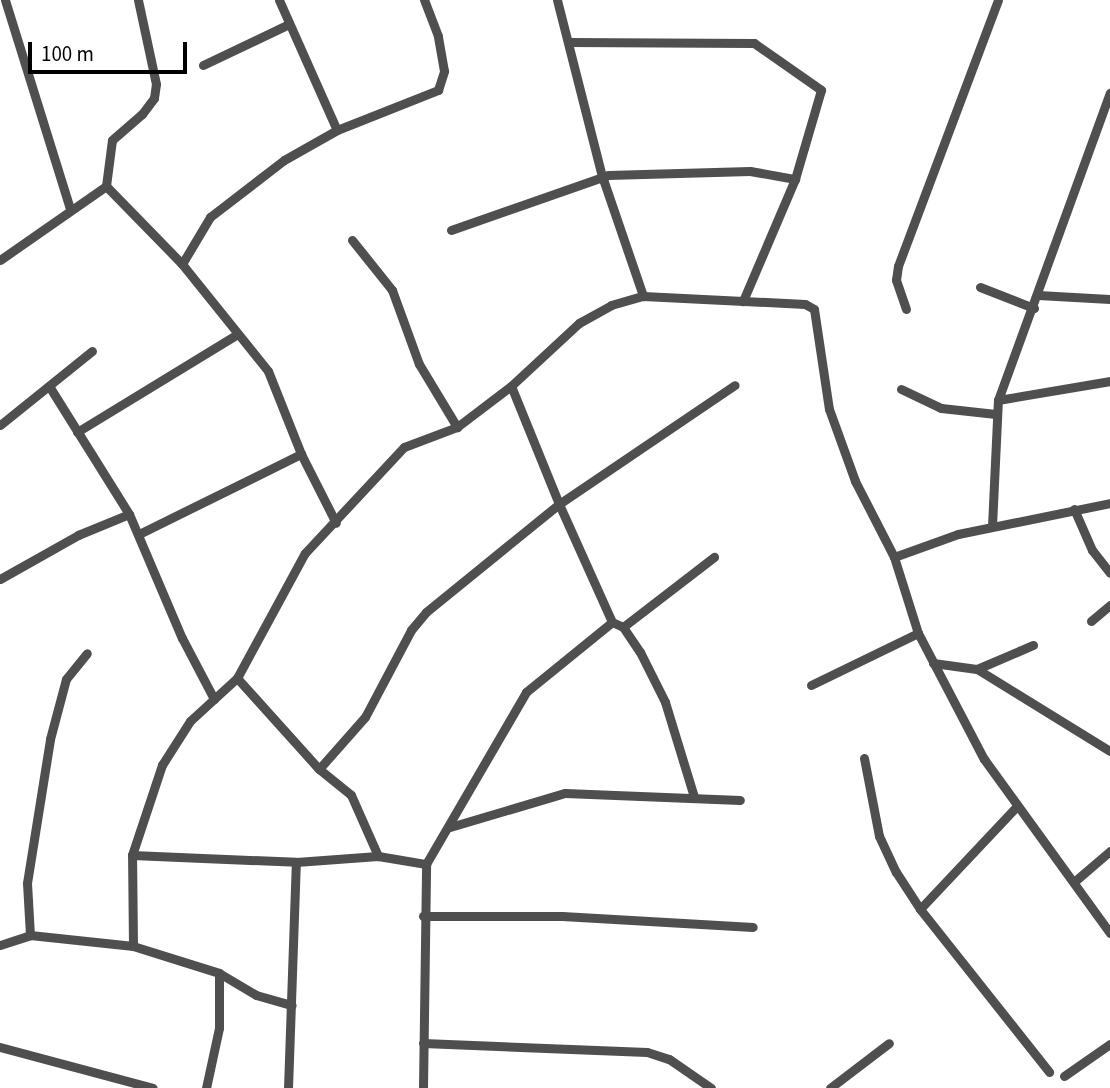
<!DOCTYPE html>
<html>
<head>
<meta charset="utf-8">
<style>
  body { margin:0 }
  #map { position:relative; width:1110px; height:1088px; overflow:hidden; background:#fff; font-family:"Source Sans 3",sans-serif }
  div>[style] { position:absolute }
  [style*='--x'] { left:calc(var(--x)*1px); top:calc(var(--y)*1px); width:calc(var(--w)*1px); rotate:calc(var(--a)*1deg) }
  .minor>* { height:9px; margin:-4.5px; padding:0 4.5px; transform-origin:4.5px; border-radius:4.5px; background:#4f4f4f }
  span { translate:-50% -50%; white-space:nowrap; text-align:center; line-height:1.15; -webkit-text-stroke:5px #fff; paint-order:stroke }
  .scale { position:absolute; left:28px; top:42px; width:159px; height:32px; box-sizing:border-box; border:4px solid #000; border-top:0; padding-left:9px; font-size:21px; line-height:24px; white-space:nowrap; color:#000; -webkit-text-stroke:5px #fff; paint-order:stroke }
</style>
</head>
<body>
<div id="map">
  <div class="minor">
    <i style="--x:5;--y:0;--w:219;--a:72.7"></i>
    <i style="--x:279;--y:0;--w:142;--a:66"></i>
    <i style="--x:557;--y:0;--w:182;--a:75.7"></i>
    <i style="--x:602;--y:176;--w:127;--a:71.1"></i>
    <i style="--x:568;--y:42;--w:186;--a:0.3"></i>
    <i style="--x:754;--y:43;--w:82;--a:35"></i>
    <i style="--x:821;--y:90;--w:93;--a:106.3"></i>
    <i style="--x:795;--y:179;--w:133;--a:113.1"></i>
    <i style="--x:203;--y:65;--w:95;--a:-25.5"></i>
    <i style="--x:106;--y:186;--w:46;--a:-82.6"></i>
    <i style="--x:112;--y:140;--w:40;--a:-41"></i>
    <i style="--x:142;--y:114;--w:20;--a:-53"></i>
    <i style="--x:154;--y:98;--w:14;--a:-82"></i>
    <i style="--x:156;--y:84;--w:86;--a:-102.1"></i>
    <i style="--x:451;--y:230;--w:166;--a:-19.3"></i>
    <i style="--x:608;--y:175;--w:142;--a:-1.6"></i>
    <i style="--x:750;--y:171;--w:46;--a:10.1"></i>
    <i style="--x:352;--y:240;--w:64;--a:51.3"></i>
    <i style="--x:392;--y:290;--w:79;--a:70"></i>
    <i style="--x:419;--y:364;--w:74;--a:58.9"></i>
    <i style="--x:0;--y:260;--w:129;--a:-34.9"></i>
    <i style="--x:106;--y:186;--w:109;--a:45.7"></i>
    <i style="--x:182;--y:264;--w:137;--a:51.2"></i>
    <i style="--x:268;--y:371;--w:89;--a:68.3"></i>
    <i style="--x:301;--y:454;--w:77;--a:63.1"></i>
    <i style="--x:182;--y:264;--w:55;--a:-59.2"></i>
    <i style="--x:210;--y:217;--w:93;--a:-37.6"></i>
    <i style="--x:284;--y:160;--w:61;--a:-29.5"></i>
    <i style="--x:337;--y:130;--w:109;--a:-21.6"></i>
    <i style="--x:438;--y:90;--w:20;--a:-72"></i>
    <i style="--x:444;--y:71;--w:36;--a:-100"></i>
    <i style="--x:438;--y:36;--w:39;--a:-111"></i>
    <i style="--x:980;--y:287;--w:58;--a:21.3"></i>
    <i style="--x:1038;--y:295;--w:72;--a:3.2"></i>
    <i style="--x:906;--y:309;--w:31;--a:-109"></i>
    <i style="--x:896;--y:280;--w:14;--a:-82"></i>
    <i style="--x:898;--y:266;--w:284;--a:-69.4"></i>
    <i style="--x:49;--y:386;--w:151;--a:58"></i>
    <i style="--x:129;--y:514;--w:135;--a:66.9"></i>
    <i style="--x:182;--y:638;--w:69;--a:62.3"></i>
    <i style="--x:901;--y:389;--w:44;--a:25.4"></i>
    <i style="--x:941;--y:408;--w:55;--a:6.2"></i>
    <i style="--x:998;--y:400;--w:114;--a:-9.6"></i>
    <i style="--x:0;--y:425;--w:118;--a:-38.8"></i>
    <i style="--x:77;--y:432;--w:186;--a:-31.4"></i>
    <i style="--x:1074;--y:509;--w:45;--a:66.3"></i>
    <i style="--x:1092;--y:550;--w:29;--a:52"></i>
    <i style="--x:992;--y:526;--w:126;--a:-87.3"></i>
    <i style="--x:998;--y:400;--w:327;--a:-70"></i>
    <i style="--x:139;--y:534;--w:181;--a:-26.3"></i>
    <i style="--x:894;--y:557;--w:68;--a:-19.8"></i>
    <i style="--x:958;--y:534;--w:155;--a:-11.5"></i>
    <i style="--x:0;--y:579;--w:90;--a:-29.4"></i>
    <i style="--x:78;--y:535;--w:55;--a:-22.4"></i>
    <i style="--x:1091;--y:621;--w:25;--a:-40"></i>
    <i style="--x:612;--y:622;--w:12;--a:24"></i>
    <i style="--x:623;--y:627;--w:30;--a:56"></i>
    <i style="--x:640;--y:652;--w:56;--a:63.4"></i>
    <i style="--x:665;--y:702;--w:99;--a:73"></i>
    <i style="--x:623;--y:627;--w:115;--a:-37.6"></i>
    <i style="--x:933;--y:663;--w:44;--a:7.8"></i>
    <i style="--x:977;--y:669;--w:156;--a:31.7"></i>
    <i style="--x:977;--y:669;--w:61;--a:-23.2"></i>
    <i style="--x:237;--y:678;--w:122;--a:48"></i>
    <i style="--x:319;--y:769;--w:41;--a:39.1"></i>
    <i style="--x:351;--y:795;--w:67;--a:66.1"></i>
    <i style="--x:811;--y:685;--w:119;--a:-25.9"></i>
    <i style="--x:864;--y:758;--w:79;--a:79.1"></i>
    <i style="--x:879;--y:836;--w:40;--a:65"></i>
    <i style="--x:896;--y:872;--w:44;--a:57"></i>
    <i style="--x:920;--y:909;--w:208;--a:51.6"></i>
    <i style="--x:319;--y:769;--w:69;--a:-48.5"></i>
    <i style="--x:365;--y:717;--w:98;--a:-62.1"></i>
    <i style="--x:411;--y:630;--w:23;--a:-50"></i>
    <i style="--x:426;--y:612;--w:171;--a:-39.1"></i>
    <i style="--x:559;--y:504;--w:127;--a:-112.1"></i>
    <i style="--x:450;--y:827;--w:120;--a:-16.5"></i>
    <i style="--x:565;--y:793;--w:175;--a:2.3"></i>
    <i style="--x:132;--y:855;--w:164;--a:2.4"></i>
    <i style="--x:296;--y:862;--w:82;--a:-4.2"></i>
    <i style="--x:378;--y:856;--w:49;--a:9.5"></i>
    <i style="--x:1075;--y:881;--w:46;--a:-40.6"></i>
    <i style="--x:920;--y:909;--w:141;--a:-46.7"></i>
    <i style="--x:423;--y:916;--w:139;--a:0"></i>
    <i style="--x:562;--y:916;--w:191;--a:3.3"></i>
    <i style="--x:30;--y:935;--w:52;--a:-93.3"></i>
    <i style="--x:27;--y:883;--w:146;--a:-80.9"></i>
    <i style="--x:50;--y:739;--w:62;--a:-75.1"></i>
    <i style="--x:66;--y:679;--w:33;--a:-51"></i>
    <i style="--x:0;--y:945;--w:32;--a:-18"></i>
    <i style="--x:30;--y:935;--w:104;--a:6.1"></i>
    <i style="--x:133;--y:946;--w:91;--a:-90.6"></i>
    <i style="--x:132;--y:855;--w:95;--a:-71.6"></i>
    <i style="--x:162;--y:765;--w:52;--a:-57.5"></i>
    <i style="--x:190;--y:721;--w:64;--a:-42.5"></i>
    <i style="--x:237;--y:678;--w:142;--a:-61.5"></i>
    <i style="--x:305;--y:553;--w:145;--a:-47"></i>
    <i style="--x:404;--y:447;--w:57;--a:-20.7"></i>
    <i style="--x:457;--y:427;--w:68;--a:-37.2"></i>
    <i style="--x:511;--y:386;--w:93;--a:-42.8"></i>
    <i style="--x:579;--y:323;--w:37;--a:-29"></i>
    <i style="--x:611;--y:305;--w:33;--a:-16"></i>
    <i style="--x:643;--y:296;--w:162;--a:2.8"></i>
    <i style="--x:805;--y:304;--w:10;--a:29"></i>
    <i style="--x:814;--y:309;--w:101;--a:81.5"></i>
    <i style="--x:829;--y:409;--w:77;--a:70.1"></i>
    <i style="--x:855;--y:481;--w:85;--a:62.8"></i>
    <i style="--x:894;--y:557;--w:80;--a:72.5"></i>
    <i style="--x:918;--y:633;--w:142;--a:62.4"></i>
    <i style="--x:984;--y:759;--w:215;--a:54.1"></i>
    <i style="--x:133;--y:946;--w:90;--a:17.4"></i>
    <i style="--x:219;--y:973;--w:43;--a:30.7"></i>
    <i style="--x:256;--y:995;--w:37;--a:16"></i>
    <i style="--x:423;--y:1043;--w:224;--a:2.3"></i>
    <i style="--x:647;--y:1052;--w:23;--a:18"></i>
    <i style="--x:669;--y:1059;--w:51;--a:34.6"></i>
    <i style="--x:0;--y:1047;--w:158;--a:15"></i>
    <i style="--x:1064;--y:1076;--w:56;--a:-34.8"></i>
    <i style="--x:206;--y:1088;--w:61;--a:-77.8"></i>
    <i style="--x:219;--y:1028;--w:55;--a:-90"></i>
    <i style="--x:288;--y:1088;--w:226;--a:-88"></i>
    <i style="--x:423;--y:1088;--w:224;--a:-89.2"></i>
    <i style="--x:426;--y:864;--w:199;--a:-59.8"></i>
    <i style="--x:526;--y:692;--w:111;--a:-39.1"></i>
    <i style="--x:612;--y:622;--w:129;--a:-114.2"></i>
    <i style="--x:559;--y:504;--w:212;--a:-34.1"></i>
    <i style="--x:830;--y:1088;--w:74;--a:-37.3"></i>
  </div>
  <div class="scale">100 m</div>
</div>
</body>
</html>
